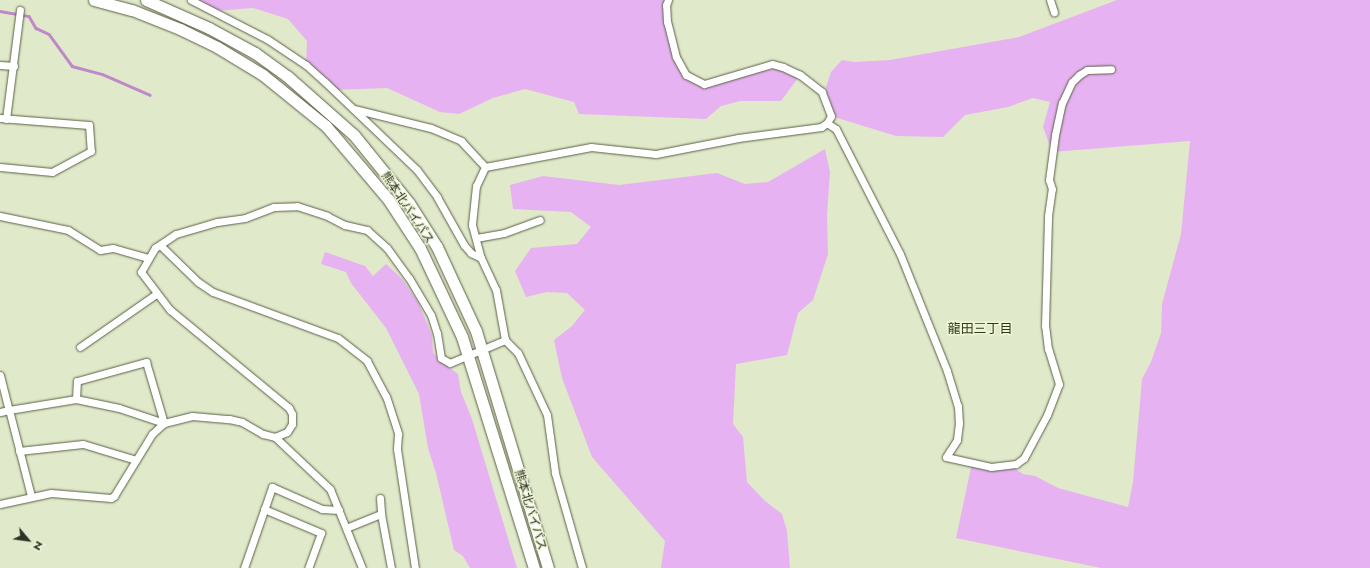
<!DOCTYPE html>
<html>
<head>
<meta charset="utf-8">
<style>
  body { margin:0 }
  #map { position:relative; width:1370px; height:568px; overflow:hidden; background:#e0e9ca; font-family:Jost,"Noto Sans JP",sans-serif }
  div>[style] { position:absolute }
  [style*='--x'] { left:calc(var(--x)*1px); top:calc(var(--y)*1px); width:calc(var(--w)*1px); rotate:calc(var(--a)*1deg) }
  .green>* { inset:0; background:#e7b2f2 }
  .stream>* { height:2.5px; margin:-1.25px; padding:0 1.25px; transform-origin:1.25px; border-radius:1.25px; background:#be89c9 }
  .roads { filter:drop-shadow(0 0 1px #596045) drop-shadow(0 0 1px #596045) }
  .minor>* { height:7px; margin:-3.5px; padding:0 3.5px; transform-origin:3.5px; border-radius:3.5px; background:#fff }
  .trunk>* { height:11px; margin:-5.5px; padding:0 5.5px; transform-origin:5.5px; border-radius:5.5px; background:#fff }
  span { translate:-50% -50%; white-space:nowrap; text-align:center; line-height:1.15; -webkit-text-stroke:3px #eef6d7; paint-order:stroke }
  .street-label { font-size:12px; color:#2f3226 }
  .neighbourhood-label { font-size:13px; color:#32381f }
  .north { position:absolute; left:8px; top:520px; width:40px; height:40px; -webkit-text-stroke:3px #eef6d7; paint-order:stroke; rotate:119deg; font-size:11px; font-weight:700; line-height:16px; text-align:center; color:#2f3226 }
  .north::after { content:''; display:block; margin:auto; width:14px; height:18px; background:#2f3226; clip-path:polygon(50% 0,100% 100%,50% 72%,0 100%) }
</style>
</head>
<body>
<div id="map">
  <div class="green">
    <i style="clip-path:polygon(191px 0,668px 0,666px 5px,681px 67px,704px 84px,783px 67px,800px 75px,781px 101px,740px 101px,721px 106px,706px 119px,579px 114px,574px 102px,525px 89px,493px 98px,459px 114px,440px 112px,387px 88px,331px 90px,306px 65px,307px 41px,288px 19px,253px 8px,215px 11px)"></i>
    <i style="clip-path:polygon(1117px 0,1370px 0,1370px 568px,1101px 568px,956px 538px,972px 463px,1009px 465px,1023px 474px,1035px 476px,1058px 488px,1128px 507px,1133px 482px,1142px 379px,1151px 362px,1161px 333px,1162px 304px,1181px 234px,1190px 141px,1052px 152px,1043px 127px,1050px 102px,1033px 98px,1008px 107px,965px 115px,943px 137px,896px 136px,831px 116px,826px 87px,831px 72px,842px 60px,854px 62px,890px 60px,1019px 37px)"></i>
    <i style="clip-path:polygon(825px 149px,830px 172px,827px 215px,828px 254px,813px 300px,798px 313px,787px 355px,736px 364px,733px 424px,743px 437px,747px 482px,765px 501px,782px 514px,787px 531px,790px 568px,661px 568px,665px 541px,592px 457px,562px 378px,554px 340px,572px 326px,585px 310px,567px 293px,547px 292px,526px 297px,515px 271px,531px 248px,577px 244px,591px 227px,571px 212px,513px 209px,510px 185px,543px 176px,619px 185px,717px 173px,745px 184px,768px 182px)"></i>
    <i style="clip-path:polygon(325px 252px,365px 266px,373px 276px,386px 264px,402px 279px,418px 302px,432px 335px,433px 352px,437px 358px,458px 374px,461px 392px,472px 419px,517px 568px,470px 568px,463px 556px,454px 550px,436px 473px,428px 448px,419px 394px,386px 328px,351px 283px,346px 272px,321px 264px)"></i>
  </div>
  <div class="stream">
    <i style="--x:0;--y:11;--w:29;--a:10"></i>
    <i style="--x:29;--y:16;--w:14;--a:60"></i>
    <i style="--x:36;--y:28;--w:14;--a:25"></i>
    <i style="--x:49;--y:34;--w:39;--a:54"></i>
    <i style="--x:72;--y:66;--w:31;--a:15"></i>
    <i style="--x:102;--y:74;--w:52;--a:23.6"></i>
  </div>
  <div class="roads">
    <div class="minor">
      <i style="--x:191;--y:0;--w:85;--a:27.2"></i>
      <i style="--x:267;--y:39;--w:47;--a:33.7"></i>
      <i style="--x:306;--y:65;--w:25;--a:42"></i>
      <i style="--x:325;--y:82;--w:127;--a:43.7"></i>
      <i style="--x:417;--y:170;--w:34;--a:53"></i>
      <i style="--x:437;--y:197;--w:55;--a:60.6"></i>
      <i style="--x:464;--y:245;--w:11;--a:49"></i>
      <i style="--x:471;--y:253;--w:11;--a:27"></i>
      <i style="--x:1050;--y:0;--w:13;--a:72"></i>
      <i style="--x:0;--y:65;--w:14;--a:4"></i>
      <i style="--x:354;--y:109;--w:79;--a:13.9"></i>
      <i style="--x:431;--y:128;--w:33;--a:23"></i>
      <i style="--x:461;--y:141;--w:35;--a:47"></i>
      <i style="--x:0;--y:118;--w:89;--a:4.5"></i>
      <i style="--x:89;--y:125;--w:26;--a:86"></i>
      <i style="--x:91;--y:151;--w:44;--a:151.7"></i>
      <i style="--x:52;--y:172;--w:52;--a:-174.5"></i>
      <i style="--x:6;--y:119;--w:110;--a:-82.7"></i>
      <i style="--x:827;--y:123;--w:11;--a:34"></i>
      <i style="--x:836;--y:129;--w:140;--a:62.9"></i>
      <i style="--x:900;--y:254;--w:126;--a:68.1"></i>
      <i style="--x:947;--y:371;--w:37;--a:73"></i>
      <i style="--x:958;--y:406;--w:17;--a:87"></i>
      <i style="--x:959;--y:423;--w:17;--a:97"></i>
      <i style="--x:957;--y:440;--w:20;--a:123"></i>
      <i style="--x:946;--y:457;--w:46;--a:12.5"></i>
      <i style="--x:991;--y:467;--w:25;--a:-7"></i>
      <i style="--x:1016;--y:464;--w:10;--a:-37"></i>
      <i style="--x:1024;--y:458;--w:49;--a:-61.9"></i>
      <i style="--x:1047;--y:415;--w:33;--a:-69"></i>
      <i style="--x:1059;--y:384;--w:37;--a:-107"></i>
      <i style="--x:1048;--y:349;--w:23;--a:-97"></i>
      <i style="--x:1045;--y:326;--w:110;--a:-88.4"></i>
      <i style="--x:1048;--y:216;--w:27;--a:-82"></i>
      <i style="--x:1052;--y:189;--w:9;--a:-108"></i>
      <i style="--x:1049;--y:180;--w:45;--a:-82.4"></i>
      <i style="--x:1055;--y:135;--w:33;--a:-78"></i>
      <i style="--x:1062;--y:103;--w:23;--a:-65"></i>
      <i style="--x:1072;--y:82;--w:10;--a:-45"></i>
      <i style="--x:1079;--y:75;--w:9;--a:-32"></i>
      <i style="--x:1087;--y:70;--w:24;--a:-2"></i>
      <i style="--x:485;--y:167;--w:108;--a:-10.7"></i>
      <i style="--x:591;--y:147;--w:65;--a:6.1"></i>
      <i style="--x:656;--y:154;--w:84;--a:-11"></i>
      <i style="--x:738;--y:138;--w:84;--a:-7.5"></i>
      <i style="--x:821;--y:127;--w:7;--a:-34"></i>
      <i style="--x:827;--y:123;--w:8;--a:-60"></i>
      <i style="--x:831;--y:116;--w:26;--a:-111"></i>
      <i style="--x:822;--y:92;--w:28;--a:-142"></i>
      <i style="--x:800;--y:75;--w:19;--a:-155"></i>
      <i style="--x:783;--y:67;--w:11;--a:-165"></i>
      <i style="--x:772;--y:64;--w:71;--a:163.6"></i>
      <i style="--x:704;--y:84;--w:20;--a:-153"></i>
      <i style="--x:686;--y:75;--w:21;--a:-119"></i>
      <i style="--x:676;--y:57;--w:36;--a:-104"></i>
      <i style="--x:667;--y:22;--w:17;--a:-93"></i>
      <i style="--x:666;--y:5;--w:5;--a:-68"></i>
      <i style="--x:485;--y:167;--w:21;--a:115"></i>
      <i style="--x:476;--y:186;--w:39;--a:96"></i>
      <i style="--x:472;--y:225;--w:34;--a:75"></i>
      <i style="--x:481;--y:258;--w:35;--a:65"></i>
      <i style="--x:496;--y:290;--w:51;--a:79.8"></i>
      <i style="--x:505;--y:340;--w:18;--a:45"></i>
      <i style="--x:518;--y:353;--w:68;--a:64.9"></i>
      <i style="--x:547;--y:415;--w:59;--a:82.1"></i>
      <i style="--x:555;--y:473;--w:99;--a:74.1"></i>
      <i style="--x:0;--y:216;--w:69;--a:11.6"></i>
      <i style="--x:68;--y:230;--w:38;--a:32"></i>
      <i style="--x:100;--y:250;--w:13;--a:-9"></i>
      <i style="--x:113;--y:248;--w:36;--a:16"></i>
      <i style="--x:476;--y:238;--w:28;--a:-10"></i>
      <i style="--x:504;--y:233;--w:38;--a:-20"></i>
      <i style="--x:160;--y:245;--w:53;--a:44.2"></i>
      <i style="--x:198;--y:282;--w:18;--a:34"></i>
      <i style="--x:213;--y:292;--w:133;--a:20.2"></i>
      <i style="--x:338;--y:338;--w:37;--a:38"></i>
      <i style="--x:367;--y:361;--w:40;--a:62"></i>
      <i style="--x:386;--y:396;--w:40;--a:72"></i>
      <i style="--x:398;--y:434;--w:15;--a:94"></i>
      <i style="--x:397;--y:449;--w:120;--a:81.4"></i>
      <i style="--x:80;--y:347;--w:93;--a:-34.9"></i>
      <i style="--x:0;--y:375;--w:36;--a:76"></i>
      <i style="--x:9;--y:410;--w:9;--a:167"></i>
      <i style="--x:76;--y:399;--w:18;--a:-87"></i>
      <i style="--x:77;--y:381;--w:72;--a:-15.4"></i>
      <i style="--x:146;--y:362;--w:64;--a:73.6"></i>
      <i style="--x:275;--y:437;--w:13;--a:-23"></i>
      <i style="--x:287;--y:432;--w:9;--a:-58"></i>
      <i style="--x:292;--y:424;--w:10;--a:-90"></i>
      <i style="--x:292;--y:414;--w:7;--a:-117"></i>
      <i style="--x:289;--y:408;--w:154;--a:-140.5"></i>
      <i style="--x:170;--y:310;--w:48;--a:-127.3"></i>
      <i style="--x:141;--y:272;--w:28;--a:-60"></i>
      <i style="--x:155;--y:248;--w:25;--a:-34"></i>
      <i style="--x:176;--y:234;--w:43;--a:-16.3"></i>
      <i style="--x:217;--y:222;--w:28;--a:-8"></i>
      <i style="--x:245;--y:218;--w:31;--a:-21"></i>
      <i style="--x:274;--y:207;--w:23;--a:-2"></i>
      <i style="--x:297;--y:206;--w:32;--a:18"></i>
      <i style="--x:327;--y:216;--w:20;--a:27"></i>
      <i style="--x:345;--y:225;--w:23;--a:13"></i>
      <i style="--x:367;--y:230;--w:27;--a:42"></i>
      <i style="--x:387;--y:248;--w:37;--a:54"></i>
      <i style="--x:409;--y:278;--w:43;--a:59.3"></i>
      <i style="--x:431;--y:315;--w:19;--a:72"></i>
      <i style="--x:437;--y:333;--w:25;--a:81"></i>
      <i style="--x:441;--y:358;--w:10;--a:29"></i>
      <i style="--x:450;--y:363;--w:60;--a:-22.7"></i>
      <i style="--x:19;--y:451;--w:64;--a:-6.2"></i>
      <i style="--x:83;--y:444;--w:55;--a:16.8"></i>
      <i style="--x:31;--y:496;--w:89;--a:-104.3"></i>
      <i style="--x:9;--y:410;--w:68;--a:-9.3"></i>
      <i style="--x:76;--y:399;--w:44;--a:11.8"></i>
      <i style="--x:119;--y:408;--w:47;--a:18.4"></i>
      <i style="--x:380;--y:498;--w:16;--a:86"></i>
      <i style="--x:0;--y:504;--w:52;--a:-12.2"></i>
      <i style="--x:51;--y:493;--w:60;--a:4.8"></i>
      <i style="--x:111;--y:498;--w:4;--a:-34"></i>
      <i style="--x:114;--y:496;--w:73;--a:-58.5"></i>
      <i style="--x:152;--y:434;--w:16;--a:-43"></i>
      <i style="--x:164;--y:423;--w:29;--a:-14"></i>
      <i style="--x:192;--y:416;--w:37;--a:5"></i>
      <i style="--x:229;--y:419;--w:13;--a:13"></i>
      <i style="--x:242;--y:422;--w:24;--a:30"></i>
      <i style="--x:263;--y:434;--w:12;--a:14"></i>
      <i style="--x:275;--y:437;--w:76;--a:43.4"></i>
      <i style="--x:330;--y:489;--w:85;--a:67.9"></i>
      <i style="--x:264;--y:509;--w:62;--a:22.8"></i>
      <i style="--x:321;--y:533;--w:37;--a:110"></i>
      <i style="--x:346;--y:528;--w:38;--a:-22"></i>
      <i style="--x:381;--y:514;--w:55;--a:79.5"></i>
      <i style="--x:244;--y:568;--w:86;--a:-70.9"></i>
      <i style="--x:272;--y:487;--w:55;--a:23.7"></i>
      <i style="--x:322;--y:509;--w:17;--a:3"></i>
    </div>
    <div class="trunk">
      <i style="--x:94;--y:0;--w:39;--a:15"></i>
      <i style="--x:132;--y:10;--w:52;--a:21.6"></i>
      <i style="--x:180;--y:29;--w:41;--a:25.9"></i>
      <i style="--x:217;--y:47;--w:54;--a:31.3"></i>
      <i style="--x:263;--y:75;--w:81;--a:39"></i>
      <i style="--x:326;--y:126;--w:96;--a:49.7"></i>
      <i style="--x:388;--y:199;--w:59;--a:56.9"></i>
      <i style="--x:420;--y:248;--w:98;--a:64.7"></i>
      <i style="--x:462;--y:337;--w:242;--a:72.7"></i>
      <i style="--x:146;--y:0;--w:69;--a:24"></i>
      <i style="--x:209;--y:28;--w:52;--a:28.5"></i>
      <i style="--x:255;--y:53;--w:39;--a:36"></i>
      <i style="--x:287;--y:76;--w:89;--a:41.4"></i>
      <i style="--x:354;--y:135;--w:87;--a:51"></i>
      <i style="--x:409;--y:203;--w:52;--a:57.5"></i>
      <i style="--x:437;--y:247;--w:93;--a:65.1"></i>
      <i style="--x:476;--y:331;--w:248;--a:73.1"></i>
    </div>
  </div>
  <div class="street-label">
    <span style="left:407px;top:208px;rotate:56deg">熊本北バイパス</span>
    <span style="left:530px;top:510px;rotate:73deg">熊本北バイパス</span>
  </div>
  <div class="neighbourhood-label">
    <span style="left:980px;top:329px">龍田三丁目</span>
  </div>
  <div class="north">N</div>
</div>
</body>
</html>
